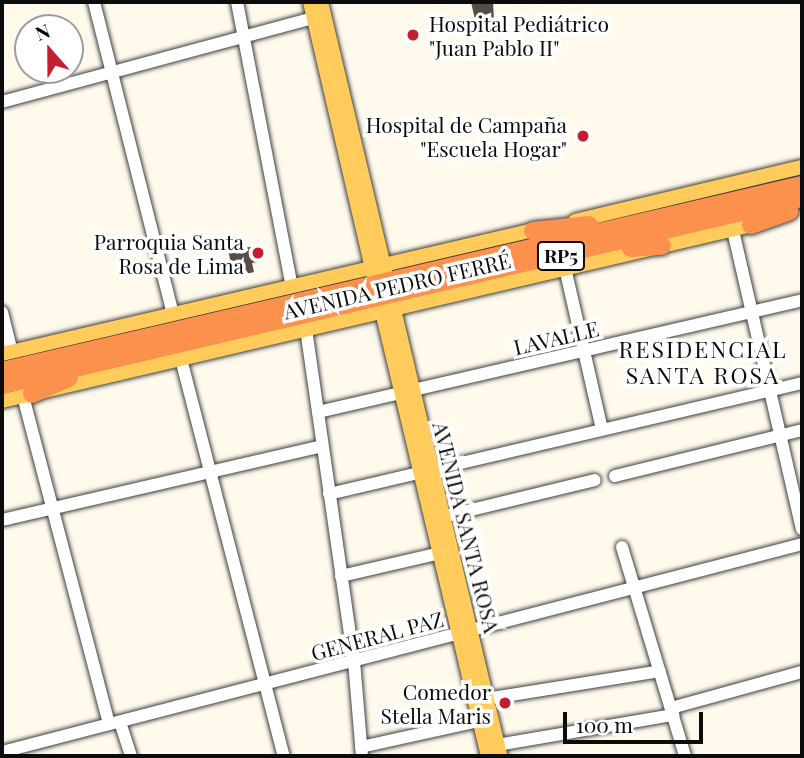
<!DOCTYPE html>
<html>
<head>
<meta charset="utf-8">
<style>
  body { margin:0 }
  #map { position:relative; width:804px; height:758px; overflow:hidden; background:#fffaec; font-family:"Playfair Display",serif }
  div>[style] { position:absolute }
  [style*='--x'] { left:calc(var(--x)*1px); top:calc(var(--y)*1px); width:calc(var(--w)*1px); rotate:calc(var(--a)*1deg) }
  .building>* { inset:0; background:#564c48 }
  .roads { filter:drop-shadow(0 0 2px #3f3f3f) drop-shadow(0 0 2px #3f3f3f) }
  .minor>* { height:12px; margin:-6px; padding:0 6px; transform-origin:6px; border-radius:6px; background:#fff }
  .major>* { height:14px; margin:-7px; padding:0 7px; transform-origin:7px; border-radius:7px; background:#ffcc5c }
  .highway>* { height:18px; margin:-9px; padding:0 9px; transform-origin:9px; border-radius:9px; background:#fc904d }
  .dots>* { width:19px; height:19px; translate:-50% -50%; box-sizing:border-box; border:4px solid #fff; border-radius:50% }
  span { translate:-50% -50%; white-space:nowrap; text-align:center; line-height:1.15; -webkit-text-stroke:7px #fff; paint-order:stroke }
  .shield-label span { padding:2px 5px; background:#fff; border:2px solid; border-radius:5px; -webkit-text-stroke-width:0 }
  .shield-label { font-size:19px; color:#0c0c0c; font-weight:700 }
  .poi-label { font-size:21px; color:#0c0c0c }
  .left { translate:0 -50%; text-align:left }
  .right { translate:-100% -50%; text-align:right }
  .street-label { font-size:21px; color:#0c0c0c }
  .neighbourhood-label { font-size:23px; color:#0c0c0c; letter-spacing:2px }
  .frame { position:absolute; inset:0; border:4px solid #0c0c0c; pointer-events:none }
  .north { position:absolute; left:14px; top:14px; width:70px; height:70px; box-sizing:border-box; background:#fff; border:2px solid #9e9e9e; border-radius:50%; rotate:339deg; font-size:19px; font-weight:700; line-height:28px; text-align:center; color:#0c0c0c }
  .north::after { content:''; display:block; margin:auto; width:24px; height:32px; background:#c41d31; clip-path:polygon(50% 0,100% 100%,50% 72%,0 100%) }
  .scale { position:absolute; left:563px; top:712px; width:140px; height:32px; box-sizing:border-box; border:4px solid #0c0c0c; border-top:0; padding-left:9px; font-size:21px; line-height:24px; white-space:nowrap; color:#0c0c0c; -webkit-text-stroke:5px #fff; paint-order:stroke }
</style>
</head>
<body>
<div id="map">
  <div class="building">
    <i style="clip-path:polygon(471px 2px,493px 2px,494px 20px,476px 24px)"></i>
    <i style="clip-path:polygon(243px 241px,245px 248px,258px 245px,263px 261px,252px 263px,254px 272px,234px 277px,227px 245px)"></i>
  </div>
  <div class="roads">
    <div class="minor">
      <i style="--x:94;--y:2;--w:322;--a:75.8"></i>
      <i style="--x:237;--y:2;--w:290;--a:79.1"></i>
      <i style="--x:2;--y:102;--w:323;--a:-15.1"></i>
      <i style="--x:731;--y:222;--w:315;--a:77"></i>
      <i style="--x:565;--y:268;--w:165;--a:77.1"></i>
      <i style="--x:2;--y:312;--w:41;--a:76"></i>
      <i style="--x:306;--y:329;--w:335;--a:81.8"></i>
      <i style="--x:354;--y:661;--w:95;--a:85.2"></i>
      <i style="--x:181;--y:359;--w:410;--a:75.5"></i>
      <i style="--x:23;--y:396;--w:339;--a:75.3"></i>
      <i style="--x:318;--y:412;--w:497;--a:-13"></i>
      <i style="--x:615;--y:476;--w:193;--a:-13.8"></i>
      <i style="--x:329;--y:494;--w:486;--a:-13.2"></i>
      <i style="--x:442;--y:517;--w:157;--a:-13.6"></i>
      <i style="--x:2;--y:520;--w:328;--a:-13"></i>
      <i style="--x:622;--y:547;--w:218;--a:73.2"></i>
      <i style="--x:341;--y:576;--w:111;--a:-13"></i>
      <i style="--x:486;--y:699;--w:176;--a:-9.1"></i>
      <i style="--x:671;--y:708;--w:136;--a:-15.4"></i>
      <i style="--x:120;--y:722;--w:36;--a:72"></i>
      <i style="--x:497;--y:745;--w:179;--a:-9.7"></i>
      <i style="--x:361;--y:747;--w:129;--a:-12.5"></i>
      <i style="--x:2;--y:752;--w:827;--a:-14.57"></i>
    </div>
    <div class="major">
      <i style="--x:310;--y:2;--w:281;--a:76.9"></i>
      <i style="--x:321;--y:2;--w:277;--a:76.6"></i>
      <i style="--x:575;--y:221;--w:233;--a:-13.4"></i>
      <i style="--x:392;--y:301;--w:468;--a:76.6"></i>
      <i style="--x:380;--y:303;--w:466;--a:76.6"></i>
      <i style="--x:2;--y:354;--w:555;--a:-13.13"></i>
      <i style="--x:2;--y:401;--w:779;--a:-13.22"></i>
    </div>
    <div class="highway">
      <i style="--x:751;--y:225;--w:41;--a:-19.7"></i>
      <i style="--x:533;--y:231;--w:56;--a:-6.1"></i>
      <i style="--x:631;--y:248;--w:31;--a:-4"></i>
      <i style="--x:2;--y:371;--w:821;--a:-13.09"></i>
      <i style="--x:2;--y:385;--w:822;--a:-13.16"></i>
      <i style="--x:32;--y:394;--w:40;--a:-23.4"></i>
    </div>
  </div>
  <div class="dots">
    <i style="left:413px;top:35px;background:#c41d31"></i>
    <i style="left:583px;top:136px;background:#c41d31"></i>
    <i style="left:258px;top:253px;background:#c41d31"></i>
    <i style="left:505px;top:703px;background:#c41d31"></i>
  </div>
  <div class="shield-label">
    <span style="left:561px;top:256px">RP5</span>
  </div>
  <div class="poi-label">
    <span class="left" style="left:429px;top:35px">Hospital Pediátrico<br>"Juan Pablo II"</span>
    <span class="right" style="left:567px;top:136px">Hospital de Campaña<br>"Escuela Hogar"</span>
    <span class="right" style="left:244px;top:253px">Parroquia Santa<br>Rosa de Lima</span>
    <span class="right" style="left:491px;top:703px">Comedor<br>Stella Maris</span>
  </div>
  <div class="street-label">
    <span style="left:397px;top:285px;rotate:-13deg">AVENIDA PEDRO FERRÉ</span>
    <span style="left:556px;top:337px;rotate:-13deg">LAVALLE</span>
    <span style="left:467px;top:527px;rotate:76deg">AVENIDA SANTA ROSA</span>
    <span style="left:377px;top:635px;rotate:-15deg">GENERAL PAZ</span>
  </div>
  <div class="neighbourhood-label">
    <span style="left:703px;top:362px">RESIDENCIAL<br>SANTA ROSA</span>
  </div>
  <div class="frame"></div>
  <div class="north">N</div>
  <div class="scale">100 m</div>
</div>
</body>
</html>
